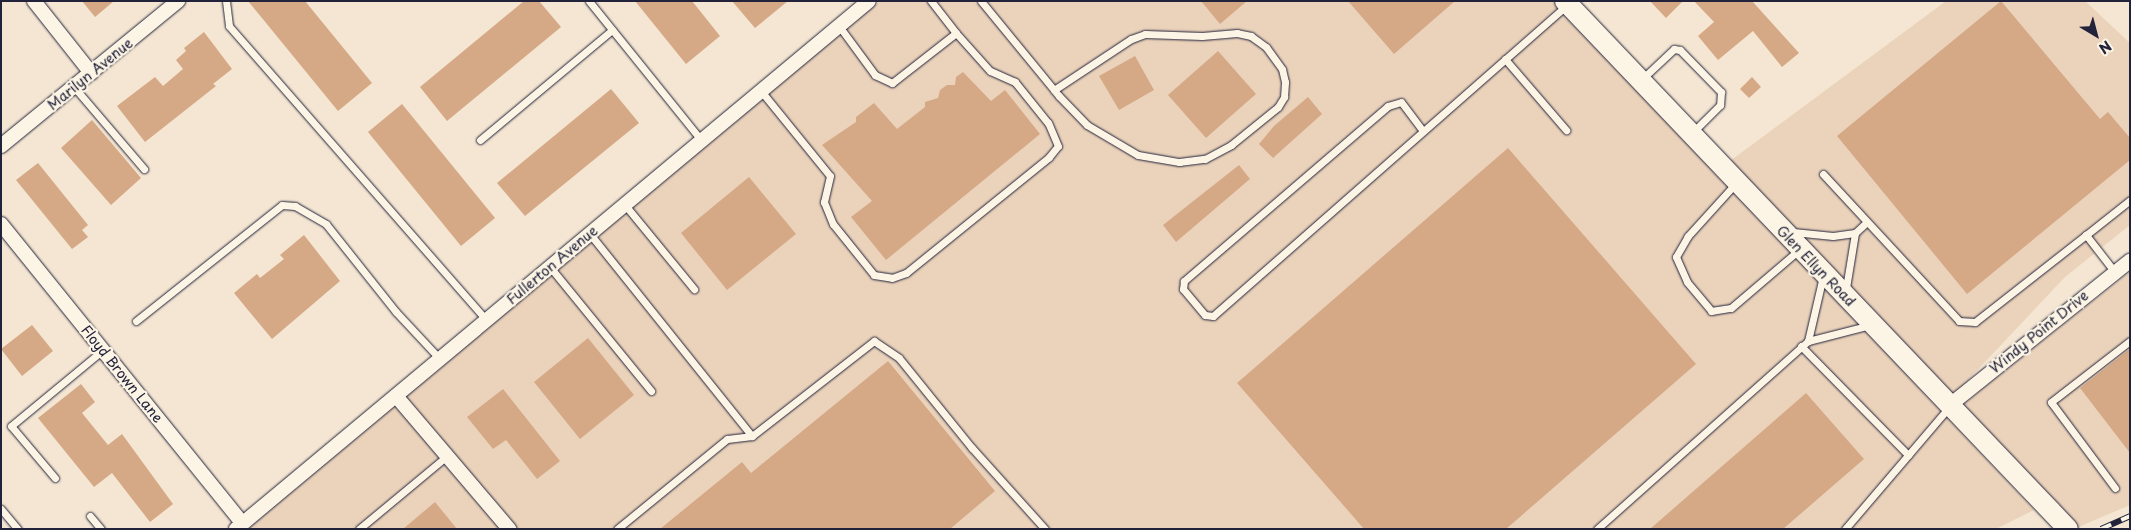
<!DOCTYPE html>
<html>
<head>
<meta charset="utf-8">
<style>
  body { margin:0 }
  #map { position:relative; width:2131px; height:530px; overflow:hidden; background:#f4e6d2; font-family:"Playpen Sans",sans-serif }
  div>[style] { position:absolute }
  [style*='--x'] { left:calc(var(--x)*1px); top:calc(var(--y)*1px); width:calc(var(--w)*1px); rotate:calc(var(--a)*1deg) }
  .built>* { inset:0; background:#ebd3bb }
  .building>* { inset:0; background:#d5a886 }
  .roads { filter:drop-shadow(0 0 1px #22223b) drop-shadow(0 0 1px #22223b) }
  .lane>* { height:7px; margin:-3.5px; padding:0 3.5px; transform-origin:3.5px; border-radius:3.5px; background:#fcf5e5 }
  .street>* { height:14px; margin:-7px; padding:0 7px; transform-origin:7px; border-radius:7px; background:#fcf5e5 }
  .secondary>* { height:20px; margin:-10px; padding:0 10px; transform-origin:10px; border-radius:10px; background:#fcf5e5 }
  .rail>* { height:5.5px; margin-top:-2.75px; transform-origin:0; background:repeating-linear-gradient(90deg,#fcf5e5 0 11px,#22223b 0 22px); box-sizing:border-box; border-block:1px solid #22223b }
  span { translate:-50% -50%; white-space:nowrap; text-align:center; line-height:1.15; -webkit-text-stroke:4.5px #fcf5e5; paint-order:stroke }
  .street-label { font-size:14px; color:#22223b }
  .frame { position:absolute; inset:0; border:2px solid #22223b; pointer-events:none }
  .north { position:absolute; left:2071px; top:10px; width:50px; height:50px; -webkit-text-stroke:4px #fcf5e5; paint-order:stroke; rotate:143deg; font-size:14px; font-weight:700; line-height:20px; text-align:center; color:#22223b }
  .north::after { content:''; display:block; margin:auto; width:18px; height:22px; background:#22223b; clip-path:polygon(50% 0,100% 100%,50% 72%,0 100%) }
</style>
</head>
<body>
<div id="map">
  <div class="built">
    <i style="clip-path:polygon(880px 1px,1556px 1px,2034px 510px,1996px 529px,248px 529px)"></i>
    <i style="clip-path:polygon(1946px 1px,2085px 1px,2130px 43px,2130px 225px,2065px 277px,1952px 397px,1726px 164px)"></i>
    <i style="clip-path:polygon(2130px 272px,2130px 505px,2076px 528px,1960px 407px)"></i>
  </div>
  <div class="building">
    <i style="clip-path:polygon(82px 1px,114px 1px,95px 17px)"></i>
    <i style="clip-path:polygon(248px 1px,305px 1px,372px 83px,338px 111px)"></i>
    <i style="clip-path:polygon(524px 1px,539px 1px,561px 27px,447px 121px,420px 87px)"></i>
    <i style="clip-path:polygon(635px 1px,692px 1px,720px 36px,686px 64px)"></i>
    <i style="clip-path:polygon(732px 1px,788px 1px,755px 28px)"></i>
    <i style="clip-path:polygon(1201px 1px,1247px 1px,1220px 24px)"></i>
    <i style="clip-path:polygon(1348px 1px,1455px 1px,1394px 54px)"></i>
    <i style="clip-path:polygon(1650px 1px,1683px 1px,1666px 18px)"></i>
    <i style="clip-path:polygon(1694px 1px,1752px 1px,1799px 53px,1782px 67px,1753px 31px,1718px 60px,1698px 36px,1714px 22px)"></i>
    <i style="clip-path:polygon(2001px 1px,2100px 119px,2108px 112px,2130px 138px,2130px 160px,1967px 294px,1837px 136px)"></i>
    <i style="clip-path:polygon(204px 32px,232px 69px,213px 84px,216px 86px,145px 142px,117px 106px,155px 77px,163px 86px,183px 69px,176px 60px,186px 51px,184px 48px)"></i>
    <i style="clip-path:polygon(1218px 51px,1256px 94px,1206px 138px,1168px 95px)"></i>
    <i style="clip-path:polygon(1135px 56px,1154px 90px,1119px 110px,1099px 76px)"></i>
    <i style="clip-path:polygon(963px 72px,991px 101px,1005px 90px,1040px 134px,886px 260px,851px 217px,872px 201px,822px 145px,856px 122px,856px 117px,874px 103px,897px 129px,925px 107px,925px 102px,938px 98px,940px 90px,947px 85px,955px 85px,956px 77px)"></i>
    <i style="clip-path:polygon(1752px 77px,1761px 87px,1749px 98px,1740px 89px)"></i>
    <i style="clip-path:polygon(611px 89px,639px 123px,525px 216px,497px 183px)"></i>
    <i style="clip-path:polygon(1308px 97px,1322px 114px,1273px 158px,1259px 144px,1274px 126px)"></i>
    <i style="clip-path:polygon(402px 104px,495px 218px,461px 246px,368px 132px)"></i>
    <i style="clip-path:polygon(92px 120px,141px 178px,111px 205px,61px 148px)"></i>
    <i style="clip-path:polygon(1508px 148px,1696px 364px,1506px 529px,1364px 529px,1237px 383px)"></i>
    <i style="clip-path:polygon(38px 163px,88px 225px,82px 230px,88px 237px,72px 249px,16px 180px)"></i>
    <i style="clip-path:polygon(1239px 165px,1250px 179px,1176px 242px,1163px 225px)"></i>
    <i style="clip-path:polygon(749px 177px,796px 234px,727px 290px,681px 233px)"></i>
    <i style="clip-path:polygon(304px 235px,340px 281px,272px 339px,234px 293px,257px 274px,260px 278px,284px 259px,280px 255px)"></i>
    <i style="clip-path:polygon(32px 325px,53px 351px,22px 376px,1px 349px)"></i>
    <i style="clip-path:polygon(588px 338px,634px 395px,580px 439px,534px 382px)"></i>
    <i style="clip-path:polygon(2130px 349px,2130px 453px,2080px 388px)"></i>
    <i style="clip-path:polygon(888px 361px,995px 491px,950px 529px,660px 529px,742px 462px,751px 473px)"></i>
    <i style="clip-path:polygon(81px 384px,95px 402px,82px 413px,108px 445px,122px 434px,173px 504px,150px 522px,112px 473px,94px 487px,38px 418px)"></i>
    <i style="clip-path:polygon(503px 389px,560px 461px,537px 479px,506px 440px,493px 449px,467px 417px)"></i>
    <i style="clip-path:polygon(1806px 393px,1864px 459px,1783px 529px,1650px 529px)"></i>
    <i style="clip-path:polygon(435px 502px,457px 529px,403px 529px)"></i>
  </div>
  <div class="roads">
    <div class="lane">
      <i style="--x:226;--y:1;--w:25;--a:83"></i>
      <i style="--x:229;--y:26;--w:390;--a:48.8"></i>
      <i style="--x:589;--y:1;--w:180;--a:51.1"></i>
      <i style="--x:981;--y:1;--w:115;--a:50.6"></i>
      <i style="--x:1054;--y:90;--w:8;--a:50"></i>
      <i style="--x:1059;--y:96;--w:40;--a:46"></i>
      <i style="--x:1087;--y:125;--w:59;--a:30.5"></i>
      <i style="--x:1138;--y:155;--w:42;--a:9.7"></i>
      <i style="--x:1179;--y:162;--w:26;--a:-7"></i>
      <i style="--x:1205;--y:159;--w:30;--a:-28"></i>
      <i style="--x:1231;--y:145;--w:60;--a:-39"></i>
      <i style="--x:1278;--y:107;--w:12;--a:-59"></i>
      <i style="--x:1284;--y:97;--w:15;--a:-86"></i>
      <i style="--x:1285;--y:82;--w:13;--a:-103"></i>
      <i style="--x:1282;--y:69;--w:27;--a:-126"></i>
      <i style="--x:1266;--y:47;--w:19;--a:-144"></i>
      <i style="--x:1251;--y:36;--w:14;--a:-168"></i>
      <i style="--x:1237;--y:33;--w:35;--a:175"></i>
      <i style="--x:1202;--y:36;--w:57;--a:-178"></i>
      <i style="--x:1145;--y:34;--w:15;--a:160"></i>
      <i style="--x:1131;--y:39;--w:92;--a:146.5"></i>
      <i style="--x:839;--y:26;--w:61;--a:53.7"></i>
      <i style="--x:875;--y:75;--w:19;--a:25"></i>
      <i style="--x:892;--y:83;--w:81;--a:-38"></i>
      <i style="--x:956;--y:33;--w:41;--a:-128"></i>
      <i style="--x:1505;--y:59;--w:94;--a:49.3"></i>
      <i style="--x:1642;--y:79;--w:44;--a:-43.2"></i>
      <i style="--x:1674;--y:49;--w:6;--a:9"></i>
      <i style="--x:1680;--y:50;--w:59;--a:45.7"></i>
      <i style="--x:1721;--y:92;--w:13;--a:94"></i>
      <i style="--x:1720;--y:105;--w:40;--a:135"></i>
      <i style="--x:74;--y:87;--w:108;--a:49.5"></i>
      <i style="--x:761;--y:91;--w:109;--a:50.9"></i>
      <i style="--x:830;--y:176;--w:27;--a:103"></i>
      <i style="--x:824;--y:202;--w:24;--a:68"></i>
      <i style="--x:833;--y:224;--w:65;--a:51.2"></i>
      <i style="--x:874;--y:275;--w:18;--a:9"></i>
      <i style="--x:892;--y:278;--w:15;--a:-20"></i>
      <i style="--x:906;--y:273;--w:184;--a:-39"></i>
      <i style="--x:1049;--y:157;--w:14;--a:-51"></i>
      <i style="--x:1058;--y:146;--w:25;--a:-113"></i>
      <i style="--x:1048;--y:123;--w:53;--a:-128.8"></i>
      <i style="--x:1015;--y:82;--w:27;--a:-156"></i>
      <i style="--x:990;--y:71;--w:51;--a:-131.8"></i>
      <i style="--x:1423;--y:131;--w:36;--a:-127"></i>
      <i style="--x:1401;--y:102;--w:14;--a:163"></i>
      <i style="--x:1388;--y:106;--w:269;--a:139.4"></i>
      <i style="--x:1184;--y:281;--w:8;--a:97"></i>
      <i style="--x:1183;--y:289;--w:34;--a:50"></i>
      <i style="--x:1205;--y:315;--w:8;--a:7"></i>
      <i style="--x:1213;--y:316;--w:471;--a:-41.3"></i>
      <i style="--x:480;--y:140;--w:172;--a:-39.8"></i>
      <i style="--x:1823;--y:174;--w:200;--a:47.2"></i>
      <i style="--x:1959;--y:321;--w:16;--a:4"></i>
      <i style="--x:1975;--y:322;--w:141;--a:-38.1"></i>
      <i style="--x:1736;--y:183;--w:72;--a:132.2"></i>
      <i style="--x:1688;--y:236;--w:24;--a:120"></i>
      <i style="--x:1676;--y:257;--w:27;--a:66"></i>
      <i style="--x:1687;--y:282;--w:38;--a:50"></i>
      <i style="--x:1711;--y:311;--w:20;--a:-9"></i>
      <i style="--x:1731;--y:308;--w:91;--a:-40.5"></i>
      <i style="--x:625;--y:205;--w:109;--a:50.6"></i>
      <i style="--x:1793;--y:232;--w:40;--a:5.7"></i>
      <i style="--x:1833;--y:236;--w:22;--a:-8"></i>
      <i style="--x:590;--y:234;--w:259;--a:51.3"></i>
      <i style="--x:752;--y:436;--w:25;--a:173"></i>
      <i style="--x:727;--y:439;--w:142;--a:140.7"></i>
      <i style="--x:550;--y:267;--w:160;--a:50.8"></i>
      <i style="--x:2114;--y:271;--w:46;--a:-127.9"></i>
      <i style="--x:2086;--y:235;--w:56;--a:-38.5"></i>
      <i style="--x:1823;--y:276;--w:67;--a:103"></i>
      <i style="--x:1808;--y:341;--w:65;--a:-14.3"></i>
      <i style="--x:1846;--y:288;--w:56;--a:-80.7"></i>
      <i style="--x:1855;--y:233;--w:16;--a:-43"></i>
      <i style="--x:136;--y:321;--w:186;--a:-38.5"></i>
      <i style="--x:282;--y:205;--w:13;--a:4"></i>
      <i style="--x:295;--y:206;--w:36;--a:30"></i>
      <i style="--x:326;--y:224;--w:112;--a:51.5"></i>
      <i style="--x:396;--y:312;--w:64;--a:46.9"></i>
      <i style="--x:1801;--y:346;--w:153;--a:45.5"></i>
      <i style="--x:752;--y:436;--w:155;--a:-37.9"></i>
      <i style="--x:874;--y:341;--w:30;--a:34"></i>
      <i style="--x:899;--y:358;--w:116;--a:51"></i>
      <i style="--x:972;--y:448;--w:109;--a:48"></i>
      <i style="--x:55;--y:478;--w:68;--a:-130.2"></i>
      <i style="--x:11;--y:426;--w:119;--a:-39.6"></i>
      <i style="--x:2115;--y:488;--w:107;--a:-126.7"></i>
      <i style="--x:2051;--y:402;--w:100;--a:-37.7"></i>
      <i style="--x:1;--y:509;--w:26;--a:50"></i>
      <i style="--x:90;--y:516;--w:17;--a:50"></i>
      <i style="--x:359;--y:529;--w:114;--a:-39.7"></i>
      <i style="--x:1597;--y:529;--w:283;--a:-41.7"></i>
      <i style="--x:1845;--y:529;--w:162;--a:-49.5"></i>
    </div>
    <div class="street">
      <i style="--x:34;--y:1;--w:92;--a:51.6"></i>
      <i style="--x:1;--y:146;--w:229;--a:-39.3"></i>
      <i style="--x:1;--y:224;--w:384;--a:51.1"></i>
      <i style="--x:396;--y:396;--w:175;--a:49.6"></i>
      <i style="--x:1950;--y:405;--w:231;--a:-38.7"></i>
      <i style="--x:236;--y:529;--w:824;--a:-39.83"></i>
    </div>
    <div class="secondary">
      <i style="--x:1565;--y:1;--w:729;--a:46.39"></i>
    </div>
  </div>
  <div class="rail">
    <i style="--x:2101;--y:529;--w:32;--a:-24"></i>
  </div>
  <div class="street-label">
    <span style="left:90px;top:74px;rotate:-39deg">Marilyn Avenue</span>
    <span style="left:552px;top:265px;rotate:-40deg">Fullerton Avenue</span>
    <span style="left:1816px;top:266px;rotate:46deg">Glen Ellyn Road</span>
    <span style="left:2039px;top:332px;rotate:-39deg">Windy Point Drive</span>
    <span style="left:122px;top:374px;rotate:51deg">Floyd Brown Lane</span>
  </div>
  <div class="frame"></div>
  <div class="north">N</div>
</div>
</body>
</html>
